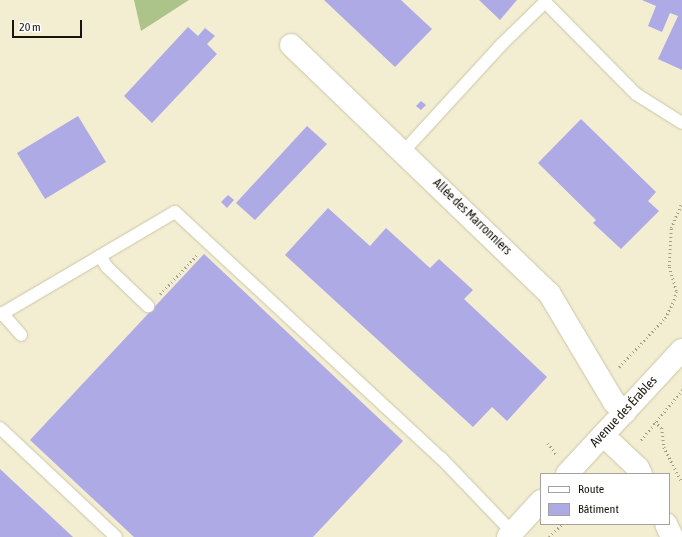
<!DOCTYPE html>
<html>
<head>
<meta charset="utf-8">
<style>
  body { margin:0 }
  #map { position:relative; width:682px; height:537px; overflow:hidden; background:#f3eed1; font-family:"Asap Condensed",sans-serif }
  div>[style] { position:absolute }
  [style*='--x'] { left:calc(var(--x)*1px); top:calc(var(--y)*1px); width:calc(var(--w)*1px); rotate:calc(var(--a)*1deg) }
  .green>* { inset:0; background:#acc389 }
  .building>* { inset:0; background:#aeaae5 }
  .path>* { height:2.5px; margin-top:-1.25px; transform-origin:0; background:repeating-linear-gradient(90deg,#a39f89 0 1px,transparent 0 4px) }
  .roads { filter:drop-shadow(0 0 1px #cbc5aa) drop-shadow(0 0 1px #cbc5aa) }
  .service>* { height:12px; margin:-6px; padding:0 6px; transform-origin:6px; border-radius:6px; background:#fff }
  .minor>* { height:22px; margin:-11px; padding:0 11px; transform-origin:11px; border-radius:11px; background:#fff }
  .tertiary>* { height:22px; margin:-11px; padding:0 11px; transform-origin:11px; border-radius:11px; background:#fff }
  span { translate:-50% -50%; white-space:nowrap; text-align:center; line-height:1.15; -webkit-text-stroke:4px #fff; paint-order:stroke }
  .street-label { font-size:13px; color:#18160c }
  .legend { position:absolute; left:540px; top:473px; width:130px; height:52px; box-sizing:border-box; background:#fff; border:1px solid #a3a29e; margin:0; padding:5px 7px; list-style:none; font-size:12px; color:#18160c }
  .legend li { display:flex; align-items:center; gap:8px; height:20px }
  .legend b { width:20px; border:1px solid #a3a29e }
  .scale { position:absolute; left:12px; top:20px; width:70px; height:18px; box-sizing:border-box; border:2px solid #18160c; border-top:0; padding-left:5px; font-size:12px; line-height:14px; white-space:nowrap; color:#18160c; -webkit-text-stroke:3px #fff; paint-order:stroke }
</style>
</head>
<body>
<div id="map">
  <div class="green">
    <i style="clip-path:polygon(134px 0,189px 0,141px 31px)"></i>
  </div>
  <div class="building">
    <i style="clip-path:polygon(324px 0,401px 0,432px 29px,395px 67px)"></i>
    <i style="clip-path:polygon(479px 0,517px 0,500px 20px)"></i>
    <i style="clip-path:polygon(642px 0,682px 0,682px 70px,658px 59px,678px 16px,670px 13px,662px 32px,648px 26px,656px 6px)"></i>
    <i style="clip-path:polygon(188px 27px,198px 36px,205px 28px,215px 36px,207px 44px,217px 54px,152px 123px,124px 96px)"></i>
    <i style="clip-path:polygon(421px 101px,426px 105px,421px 110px,416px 106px)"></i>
    <i style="clip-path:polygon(78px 116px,106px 162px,45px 199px,17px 153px)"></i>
    <i style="clip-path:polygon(581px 119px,656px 192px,648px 201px,659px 211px,621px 249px,593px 223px,596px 220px,538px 163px)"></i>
    <i style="clip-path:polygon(307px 126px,327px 144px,255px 220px,236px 203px)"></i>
    <i style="clip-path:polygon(228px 195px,234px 200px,227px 208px,221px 202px)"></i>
    <i style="clip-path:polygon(328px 208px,370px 246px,386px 228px,430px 268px,439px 259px,473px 290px,464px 299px,547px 377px,507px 421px,492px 407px,473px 427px,285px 255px)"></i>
    <i style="clip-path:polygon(204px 254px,403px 441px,313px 537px,134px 537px,30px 440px)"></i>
    <i style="clip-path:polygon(0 469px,73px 537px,0 537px)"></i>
  </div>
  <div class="path">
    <i style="--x:160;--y:294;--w:54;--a:-46.5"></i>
    <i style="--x:619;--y:367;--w:67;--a:-46.8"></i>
    <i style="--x:665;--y:318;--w:20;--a:-63"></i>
    <i style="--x:674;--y:300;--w:9;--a:-77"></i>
    <i style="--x:676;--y:291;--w:26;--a:-106"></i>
    <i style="--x:669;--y:266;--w:38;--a:-87"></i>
    <i style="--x:671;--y:228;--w:28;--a:-67"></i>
    <i style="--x:655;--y:422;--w:9;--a:41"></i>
    <i style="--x:662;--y:428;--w:19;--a:84"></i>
    <i style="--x:664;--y:447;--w:39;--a:63"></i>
    <i style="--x:641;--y:440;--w:65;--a:-50.6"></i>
    <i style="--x:548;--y:443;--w:14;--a:54"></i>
    <i style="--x:549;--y:537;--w:18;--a:-45"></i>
  </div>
  <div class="roads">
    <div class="service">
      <i style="--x:546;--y:0;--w:2;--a:117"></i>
      <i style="--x:545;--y:2;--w:129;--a:45.3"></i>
      <i style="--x:636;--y:94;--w:54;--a:32.2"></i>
      <i style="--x:403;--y:152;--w:145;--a:-47.5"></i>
      <i style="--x:501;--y:45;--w:62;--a:-44.3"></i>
      <i style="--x:100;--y:256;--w:13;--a:58"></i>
      <i style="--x:107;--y:267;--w:57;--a:43.6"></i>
      <i style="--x:2;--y:313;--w:29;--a:49"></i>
      <i style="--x:0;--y:315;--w:203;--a:-30.5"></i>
      <i style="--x:175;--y:212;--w:362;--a:42.8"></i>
      <i style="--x:441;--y:458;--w:103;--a:46.2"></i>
      <i style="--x:0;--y:428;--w:159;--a:43.2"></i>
    </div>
    <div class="minor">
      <i style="--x:291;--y:45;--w:358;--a:43.9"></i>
      <i style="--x:549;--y:293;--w:127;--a:59.2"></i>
      <i style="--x:614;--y:402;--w:15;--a:42"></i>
      <i style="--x:603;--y:435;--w:48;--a:43.3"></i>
      <i style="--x:638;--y:468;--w:7;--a:63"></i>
      <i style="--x:666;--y:524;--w:14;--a:65"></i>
    </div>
    <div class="tertiary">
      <i style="--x:567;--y:474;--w:169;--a:-47.2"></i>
      <i style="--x:508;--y:537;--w:49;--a:-47.5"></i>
    </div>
  </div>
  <div class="street-label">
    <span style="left:472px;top:217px;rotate:44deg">Allée des Marronniers</span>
    <span style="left:624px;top:412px;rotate:-47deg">Avenue des Érables</span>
  </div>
  <ul class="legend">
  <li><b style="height:5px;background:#fff"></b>Route</li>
  <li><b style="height:11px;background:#aeaae5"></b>Bâtiment</li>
  </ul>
  <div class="scale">20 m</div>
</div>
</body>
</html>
